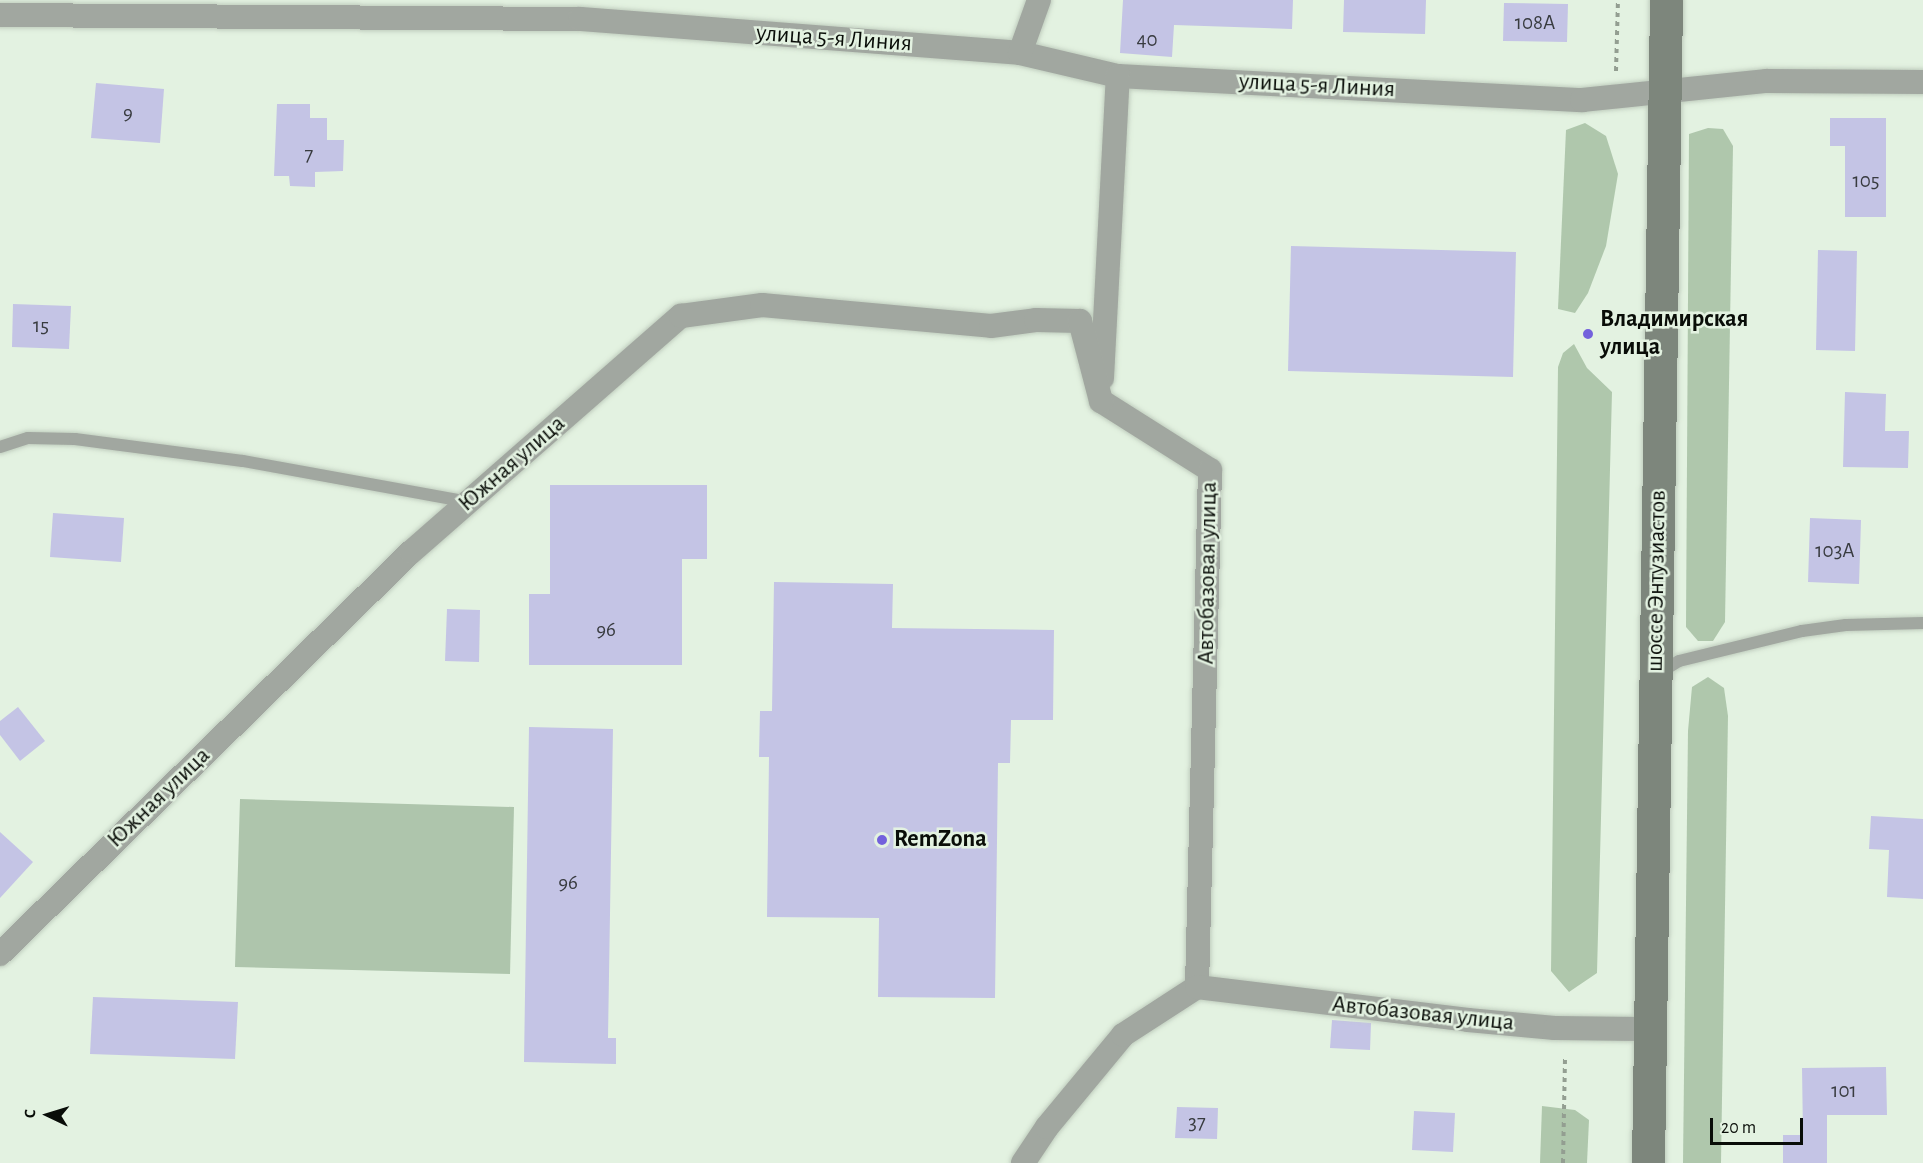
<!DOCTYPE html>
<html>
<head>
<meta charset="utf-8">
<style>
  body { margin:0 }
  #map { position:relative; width:1923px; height:1163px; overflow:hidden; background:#e3f2e1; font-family:"Alegreya Sans",sans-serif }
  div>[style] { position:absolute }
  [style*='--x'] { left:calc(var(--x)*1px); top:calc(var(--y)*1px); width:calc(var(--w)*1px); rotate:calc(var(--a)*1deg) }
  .green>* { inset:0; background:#aec5ac }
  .forest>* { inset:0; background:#afc7ac }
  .building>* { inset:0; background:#c4c4e5 }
  .path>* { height:4px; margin-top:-2px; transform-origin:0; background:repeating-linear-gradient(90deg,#939e91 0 4.5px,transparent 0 9px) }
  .roads { filter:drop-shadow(0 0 2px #c0cdbe) drop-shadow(0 0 2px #c0cdbe) }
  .service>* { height:12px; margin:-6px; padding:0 6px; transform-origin:6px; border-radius:6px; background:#a1a7a0 }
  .minor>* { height:24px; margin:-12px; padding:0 12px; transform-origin:12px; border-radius:12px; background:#a1a7a0 }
  .secondary>* { height:33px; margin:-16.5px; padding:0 16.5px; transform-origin:16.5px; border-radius:16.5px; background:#7d867c }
  .dots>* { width:16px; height:16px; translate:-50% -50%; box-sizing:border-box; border:3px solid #e3f2e1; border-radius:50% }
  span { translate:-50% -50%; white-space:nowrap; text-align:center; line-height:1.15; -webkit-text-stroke:5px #e3f2e1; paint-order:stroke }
  .number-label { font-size:21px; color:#383b3f }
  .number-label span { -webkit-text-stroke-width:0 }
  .street-label { font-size:24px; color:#090d08 }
  .poi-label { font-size:24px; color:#090d08; font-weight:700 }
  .left { translate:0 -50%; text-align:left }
  .north { position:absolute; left:18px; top:1085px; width:60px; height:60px; -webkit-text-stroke:4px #e3f2e1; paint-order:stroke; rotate:274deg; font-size:16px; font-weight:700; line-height:24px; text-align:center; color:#090d08 }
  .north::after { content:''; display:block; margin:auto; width:21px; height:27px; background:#090d08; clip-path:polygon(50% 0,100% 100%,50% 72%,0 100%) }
  .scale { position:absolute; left:1710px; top:1118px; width:93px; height:27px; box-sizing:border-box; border:3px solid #090d08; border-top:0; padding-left:8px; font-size:18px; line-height:21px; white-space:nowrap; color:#090d08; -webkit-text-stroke:4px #e3f2e1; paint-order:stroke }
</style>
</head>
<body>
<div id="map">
  <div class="green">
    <i style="clip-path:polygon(240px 799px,514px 807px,510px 974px,235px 967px)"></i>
  </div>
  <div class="forest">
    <i style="clip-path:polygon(1585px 123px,1606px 136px,1618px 174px,1606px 246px,1588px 293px,1575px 313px,1558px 309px,1566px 130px)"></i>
    <i style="clip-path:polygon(1708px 128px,1723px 129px,1733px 146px,1725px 622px,1713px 641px,1698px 641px,1686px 627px,1689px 134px)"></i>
    <i style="clip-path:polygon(1574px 344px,1587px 368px,1612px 392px,1597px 973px,1569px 992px,1551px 971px,1558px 367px,1563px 353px)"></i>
    <i style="clip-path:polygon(1708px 677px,1724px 688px,1728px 716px,1721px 1163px,1683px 1163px,1688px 731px,1692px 687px)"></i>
    <i style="clip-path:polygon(1542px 1106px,1575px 1110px,1589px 1120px,1587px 1163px,1540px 1163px)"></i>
  </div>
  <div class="building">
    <i style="clip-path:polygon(1123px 0,1293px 0,1292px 29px,1174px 25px,1172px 57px,1120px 53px)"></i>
    <i style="clip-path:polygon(1344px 0,1426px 0,1425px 34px,1343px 32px)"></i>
    <i style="clip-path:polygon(1504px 3px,1568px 4px,1567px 42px,1503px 41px)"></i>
    <i style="clip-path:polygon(96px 83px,164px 89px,160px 143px,91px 138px)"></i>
    <i style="clip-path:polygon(277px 104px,310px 104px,310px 118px,327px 118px,327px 140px,344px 140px,343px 171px,315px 172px,315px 187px,290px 186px,289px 176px,274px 176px)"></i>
    <i style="clip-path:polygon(1830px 118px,1886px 118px,1886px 217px,1845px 217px,1845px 146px,1830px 146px)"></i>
    <i style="clip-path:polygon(1291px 246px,1516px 252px,1513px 377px,1288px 371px)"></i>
    <i style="clip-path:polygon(1818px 250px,1857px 251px,1855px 351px,1816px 350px)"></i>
    <i style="clip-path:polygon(13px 304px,71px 306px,69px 349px,12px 347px)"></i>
    <i style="clip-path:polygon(1845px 392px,1886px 394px,1885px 431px,1909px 431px,1908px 468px,1843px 467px)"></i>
    <i style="clip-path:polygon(550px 485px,707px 485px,707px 559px,682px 559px,682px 665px,529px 665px,529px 594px,550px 594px)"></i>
    <i style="clip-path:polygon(53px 513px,124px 518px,121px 562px,50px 557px)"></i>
    <i style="clip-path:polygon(1810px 518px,1861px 520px,1859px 584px,1808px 582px)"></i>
    <i style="clip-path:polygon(774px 582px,893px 584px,892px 628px,1054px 630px,1053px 720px,1011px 720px,1010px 763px,998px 763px,995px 998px,878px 997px,879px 918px,767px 917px,769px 757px,759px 757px,760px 711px,772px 711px)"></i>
    <i style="clip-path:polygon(447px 609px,480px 610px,479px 662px,445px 661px)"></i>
    <i style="clip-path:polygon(18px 707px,45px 741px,20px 761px,0 735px,0 721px)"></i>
    <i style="clip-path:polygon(529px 727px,613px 729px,608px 1038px,616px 1038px,616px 1064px,524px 1062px)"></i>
    <i style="clip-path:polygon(1871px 816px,1923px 819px,1923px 899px,1887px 897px,1889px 850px,1869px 849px)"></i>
    <i style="clip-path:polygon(0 832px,33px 862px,0 898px)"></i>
    <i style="clip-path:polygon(93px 997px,238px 1002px,235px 1059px,90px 1054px)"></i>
    <i style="clip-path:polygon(1332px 1020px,1371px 1023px,1370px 1050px,1330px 1048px)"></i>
    <i style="clip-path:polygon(1886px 1067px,1887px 1115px,1827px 1115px,1827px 1163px,1783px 1163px,1783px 1135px,1803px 1135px,1802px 1068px)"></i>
    <i style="clip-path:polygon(1177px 1107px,1218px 1108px,1217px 1139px,1175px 1138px)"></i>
    <i style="clip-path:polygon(1414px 1111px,1455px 1113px,1453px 1152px,1412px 1150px)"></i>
  </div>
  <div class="path">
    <i style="--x:1616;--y:71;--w:71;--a:-88.4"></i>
    <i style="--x:1563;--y:1163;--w:107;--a:-88.9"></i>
  </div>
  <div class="roads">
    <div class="service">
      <i style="--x:0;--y:447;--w:29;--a:-18"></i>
      <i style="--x:28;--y:438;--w:47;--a:1.2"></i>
      <i style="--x:75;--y:439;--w:169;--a:7.5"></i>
      <i style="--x:243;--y:461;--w:229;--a:10.3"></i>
      <i style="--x:1659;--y:673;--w:23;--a:-31"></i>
      <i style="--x:1679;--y:661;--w:127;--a:-13.7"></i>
      <i style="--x:1802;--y:631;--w:44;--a:-7.8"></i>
      <i style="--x:1846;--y:625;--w:77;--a:-1.5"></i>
    </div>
    <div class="minor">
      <i style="--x:0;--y:15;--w:580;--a:0.4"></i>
      <i style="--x:580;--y:19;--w:441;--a:4.4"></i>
      <i style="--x:1020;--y:53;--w:101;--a:13.2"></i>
      <i style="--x:1118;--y:76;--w:465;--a:3"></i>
      <i style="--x:1582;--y:100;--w:186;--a:-5.9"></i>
      <i style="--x:1767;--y:81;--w:156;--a:0.4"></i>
      <i style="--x:1020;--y:53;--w:56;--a:-70.3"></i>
      <i style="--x:1102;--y:378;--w:302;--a:-87"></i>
      <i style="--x:1101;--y:401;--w:129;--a:32.3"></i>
      <i style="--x:1210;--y:470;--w:517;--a:91.44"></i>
      <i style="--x:0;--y:954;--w:575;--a:-44.37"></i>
      <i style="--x:411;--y:552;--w:359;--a:-41.2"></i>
      <i style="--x:681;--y:316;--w:82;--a:-7.7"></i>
      <i style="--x:762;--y:305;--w:230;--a:5.2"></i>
      <i style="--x:991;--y:326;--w:45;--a:-7.6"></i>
      <i style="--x:1036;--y:320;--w:44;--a:1.3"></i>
      <i style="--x:1080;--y:321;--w:83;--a:75.3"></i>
      <i style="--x:1023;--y:1163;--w:43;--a:-56.3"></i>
      <i style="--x:1047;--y:1127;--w:119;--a:-50.4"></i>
      <i style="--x:1123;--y:1035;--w:88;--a:-33"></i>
      <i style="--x:1197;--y:987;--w:273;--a:6.9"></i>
      <i style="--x:1468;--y:1020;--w:87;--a:5.3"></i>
      <i style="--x:1555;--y:1028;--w:95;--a:0.6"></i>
    </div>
    <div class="secondary">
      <i style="--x:1648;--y:1163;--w:1163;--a:-89.11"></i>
    </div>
  </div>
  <div class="dots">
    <i style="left:1588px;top:334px;background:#7361dc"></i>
    <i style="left:882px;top:840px;background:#7361dc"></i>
  </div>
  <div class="number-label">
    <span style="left:1535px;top:23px">108А</span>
    <span style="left:1147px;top:40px">40</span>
    <span style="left:128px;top:113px">9</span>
    <span style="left:309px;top:155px">7</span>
    <span style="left:1866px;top:181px">105</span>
    <span style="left:41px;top:326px">15</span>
    <span style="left:1835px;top:551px">103А</span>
    <span style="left:606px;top:630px">96</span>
    <span style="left:568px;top:883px">96</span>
    <span style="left:1844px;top:1091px">101</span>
    <span style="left:1197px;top:1123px">37</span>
  </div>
  <div class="street-label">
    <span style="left:834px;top:39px;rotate:4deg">улица 5-я Линия</span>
    <span style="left:1317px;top:86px;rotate:3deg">улица 5-я Линия</span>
    <span style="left:512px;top:464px;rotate:-41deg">Южная улица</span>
    <span style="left:1208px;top:573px;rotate:-89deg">Автобазовая улица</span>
    <span style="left:1657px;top:581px;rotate:-89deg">шоссе Энтузиастов</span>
    <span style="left:159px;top:798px;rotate:-44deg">Южная улица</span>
    <span style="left:1423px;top:1014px;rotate:6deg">Автобазовая улица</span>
  </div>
  <div class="poi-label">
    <span class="left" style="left:1600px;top:334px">Владимирская<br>улица</span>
    <span class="left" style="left:894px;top:840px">RemZona</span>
  </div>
  <div class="north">С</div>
  <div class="scale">20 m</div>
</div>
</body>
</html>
